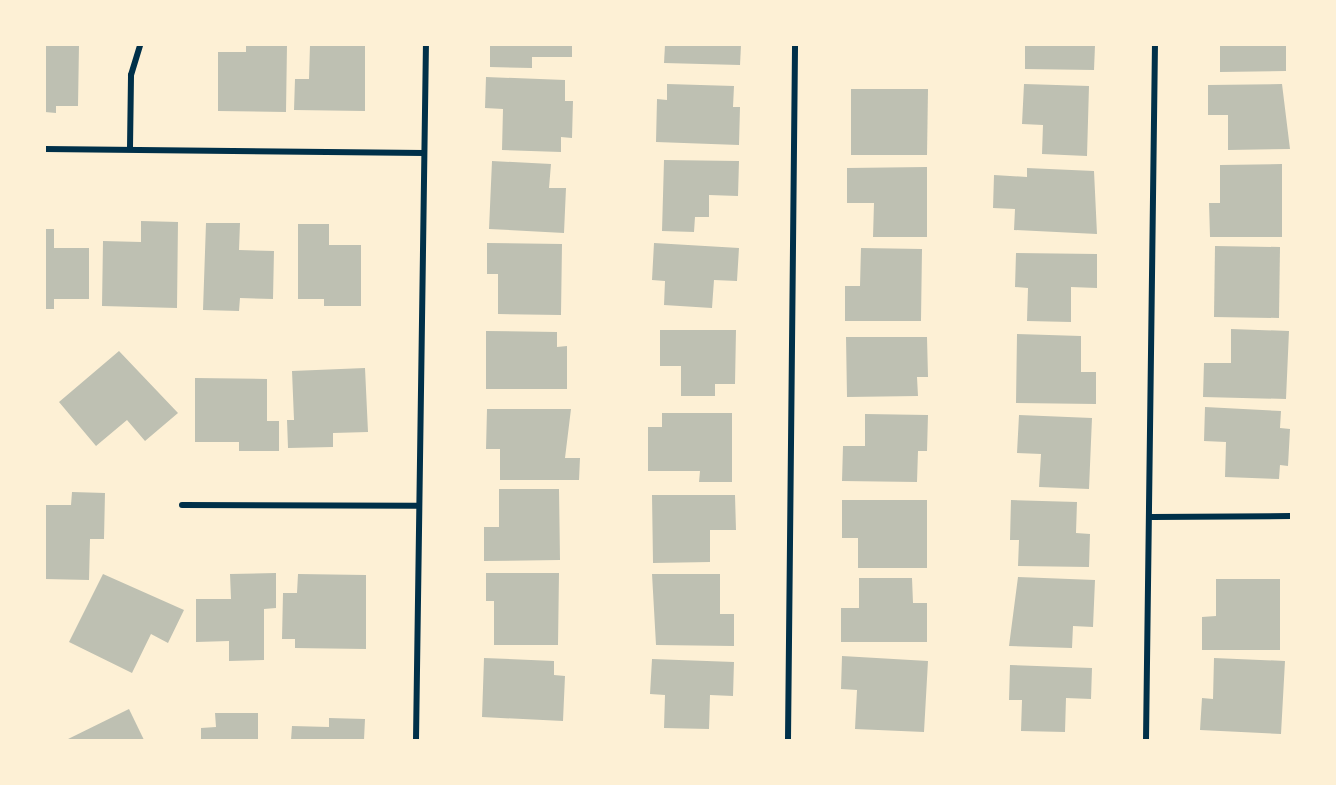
<!DOCTYPE html>
<html>
<head>
<meta charset="utf-8">
<style>
  body { margin:0 }
  #map { position:relative; width:1336px; height:785px; overflow:hidden; background:#fdf0d5; font-family:"Source Serif 4",serif }
  div>[style] { position:absolute }
  [style*='--x'] { left:calc(var(--x)*1px); top:calc(var(--y)*1px); width:calc(var(--w)*1px); rotate:calc(var(--a)*1deg) }
  .building>* { inset:0; background:#bec0b2 }
  .minor>* { height:6px; margin:-3px; padding:0 3px; transform-origin:3px; border-radius:3px; background:#003049 }
  span { translate:-50% -50%; white-space:nowrap; text-align:center; line-height:1.15; -webkit-text-stroke:6px #fdf0d5; paint-order:stroke }
  .frame { position:absolute; inset:0; border:46px solid #fdf0d5; pointer-events:none }
</style>
</head>
<body>
<div id="map">
  <div class="building">
    <i style="clip-path:polygon(45px 45px,79px 45px,78px 106px,56px 106px,56px 113px,45px 112px)"></i>
    <i style="clip-path:polygon(246px 45px,287px 45px,286px 112px,218px 111px,218px 52px,246px 52px)"></i>
    <i style="clip-path:polygon(310px 45px,365px 45px,365px 111px,294px 110px,295px 79px,309px 79px)"></i>
    <i style="clip-path:polygon(490px 45px,572px 45px,572px 57px,532px 57px,532px 68px,490px 67px)"></i>
    <i style="clip-path:polygon(665px 45px,741px 45px,740px 65px,664px 63px)"></i>
    <i style="clip-path:polygon(1025px 45px,1095px 45px,1094px 70px,1025px 69px)"></i>
    <i style="clip-path:polygon(1220px 45px,1286px 45px,1286px 71px,1220px 72px)"></i>
    <i style="clip-path:polygon(486px 77px,565px 80px,565px 101px,573px 101px,572px 138px,561px 137px,561px 152px,502px 150px,503px 109px,485px 108px)"></i>
    <i style="clip-path:polygon(667px 84px,734px 86px,733px 107px,740px 107px,739px 145px,656px 142px,657px 99px,667px 100px)"></i>
    <i style="clip-path:polygon(1024px 84px,1089px 86px,1087px 156px,1042px 154px,1043px 125px,1022px 124px)"></i>
    <i style="clip-path:polygon(1282px 84px,1290px 149px,1228px 150px,1228px 115px,1208px 115px,1208px 85px)"></i>
    <i style="clip-path:polygon(851px 89px,928px 89px,927px 155px,851px 155px)"></i>
    <i style="clip-path:polygon(664px 160px,739px 161px,738px 196px,709px 195px,709px 217px,695px 217px,694px 232px,662px 231px)"></i>
    <i style="clip-path:polygon(492px 161px,551px 164px,549px 188px,566px 188px,564px 233px,489px 229px)"></i>
    <i style="clip-path:polygon(1282px 164px,1282px 237px,1210px 237px,1209px 203px,1220px 203px,1220px 165px)"></i>
    <i style="clip-path:polygon(927px 167px,927px 237px,873px 237px,874px 203px,847px 203px,847px 168px)"></i>
    <i style="clip-path:polygon(1027px 168px,1094px 171px,1097px 234px,1014px 230px,1015px 209px,993px 208px,994px 175px,1027px 177px)"></i>
    <i style="clip-path:polygon(141px 221px,178px 222px,177px 308px,102px 306px,103px 241px,141px 242px)"></i>
    <i style="clip-path:polygon(206px 223px,240px 223px,239px 250px,274px 251px,273px 299px,240px 298px,239px 311px,203px 310px)"></i>
    <i style="clip-path:polygon(298px 224px,329px 224px,329px 245px,361px 245px,361px 306px,324px 306px,324px 299px,298px 299px)"></i>
    <i style="clip-path:polygon(45px 229px,54px 229px,54px 248px,89px 248px,89px 299px,54px 299px,54px 309px,45px 309px)"></i>
    <i style="clip-path:polygon(487px 243px,562px 244px,561px 315px,498px 314px,498px 274px,487px 274px)"></i>
    <i style="clip-path:polygon(654px 243px,739px 248px,737px 281px,714px 280px,712px 308px,664px 305px,665px 281px,652px 280px)"></i>
    <i style="clip-path:polygon(1215px 246px,1280px 247px,1279px 318px,1214px 317px)"></i>
    <i style="clip-path:polygon(861px 248px,922px 249px,921px 321px,845px 321px,845px 286px,860px 286px)"></i>
    <i style="clip-path:polygon(1016px 253px,1097px 254px,1097px 288px,1071px 287px,1071px 322px,1027px 321px,1028px 288px,1015px 287px)"></i>
    <i style="clip-path:polygon(1231px 329px,1289px 331px,1286px 399px,1203px 397px,1204px 363px,1231px 363px)"></i>
    <i style="clip-path:polygon(660px 330px,736px 330px,735px 384px,715px 384px,715px 396px,681px 396px,681px 366px,660px 366px)"></i>
    <i style="clip-path:polygon(486px 331px,557px 332px,557px 347px,567px 346px,567px 389px,486px 389px)"></i>
    <i style="clip-path:polygon(1017px 334px,1081px 336px,1081px 372px,1096px 372px,1096px 404px,1016px 403px)"></i>
    <i style="clip-path:polygon(846px 337px,927px 337px,928px 377px,917px 377px,918px 396px,847px 397px)"></i>
    <i style="clip-path:polygon(119px 351px,178px 413px,145px 441px,127px 420px,96px 446px,59px 402px)"></i>
    <i style="clip-path:polygon(365px 368px,368px 432px,333px 433px,333px 447px,288px 448px,287px 420px,294px 420px,292px 371px)"></i>
    <i style="clip-path:polygon(195px 378px,267px 379px,267px 421px,279px 421px,279px 451px,239px 451px,239px 442px,195px 442px)"></i>
    <i style="clip-path:polygon(1205px 407px,1281px 411px,1280px 428px,1290px 429px,1288px 466px,1280px 465px,1279px 479px,1225px 477px,1226px 442px,1204px 441px)"></i>
    <i style="clip-path:polygon(487px 409px,571px 409px,565px 458px,580px 458px,579px 480px,500px 480px,500px 449px,486px 449px)"></i>
    <i style="clip-path:polygon(662px 413px,732px 413px,732px 482px,699px 482px,700px 471px,648px 471px,648px 427px,662px 427px)"></i>
    <i style="clip-path:polygon(865px 414px,928px 415px,927px 451px,918px 451px,917px 482px,842px 481px,843px 446px,865px 446px)"></i>
    <i style="clip-path:polygon(1019px 415px,1092px 418px,1089px 489px,1039px 487px,1041px 454px,1017px 453px)"></i>
    <i style="clip-path:polygon(499px 489px,559px 489px,560px 560px,484px 561px,484px 527px,499px 527px)"></i>
    <i style="clip-path:polygon(72px 492px,105px 493px,104px 539px,90px 539px,89px 580px,45px 579px,45px 505px,71px 505px)"></i>
    <i style="clip-path:polygon(652px 495px,735px 495px,736px 530px,710px 530px,710px 562px,653px 563px)"></i>
    <i style="clip-path:polygon(842px 500px,927px 500px,927px 568px,858px 568px,858px 538px,842px 538px)"></i>
    <i style="clip-path:polygon(1011px 500px,1077px 502px,1076px 533px,1090px 534px,1089px 567px,1018px 566px,1019px 540px,1010px 540px)"></i>
    <i style="clip-path:polygon(276px 573px,276px 608px,264px 609px,264px 660px,229px 661px,229px 641px,196px 642px,196px 599px,231px 599px,230px 574px)"></i>
    <i style="clip-path:polygon(486px 573px,559px 573px,558px 645px,494px 645px,494px 601px,486px 601px)"></i>
    <i style="clip-path:polygon(103px 574px,184px 610px,168px 643px,151px 634px,132px 673px,69px 642px)"></i>
    <i style="clip-path:polygon(298px 574px,366px 575px,366px 649px,295px 648px,295px 639px,282px 639px,283px 593px,297px 593px)"></i>
    <i style="clip-path:polygon(652px 574px,720px 574px,720px 614px,734px 614px,734px 646px,656px 645px)"></i>
    <i style="clip-path:polygon(1018px 577px,1095px 580px,1093px 627px,1073px 626px,1072px 648px,1009px 646px)"></i>
    <i style="clip-path:polygon(859px 578px,912px 578px,913px 603px,927px 603px,927px 642px,841px 642px,841px 608px,859px 608px)"></i>
    <i style="clip-path:polygon(1216px 579px,1280px 579px,1280px 650px,1202px 650px,1202px 617px,1216px 616px)"></i>
    <i style="clip-path:polygon(842px 656px,928px 661px,924px 732px,855px 729px,857px 690px,841px 689px)"></i>
    <i style="clip-path:polygon(484px 658px,554px 661px,554px 675px,565px 676px,563px 721px,482px 717px)"></i>
    <i style="clip-path:polygon(1214px 658px,1285px 661px,1281px 734px,1200px 730px,1202px 698px,1213px 699px)"></i>
    <i style="clip-path:polygon(652px 659px,734px 662px,733px 696px,710px 695px,709px 729px,664px 728px,665px 695px,650px 694px)"></i>
    <i style="clip-path:polygon(1010px 665px,1092px 668px,1091px 699px,1066px 698px,1065px 732px,1021px 731px,1022px 700px,1009px 700px)"></i>
    <i style="clip-path:polygon(129px 709px,144px 740px,66px 740px)"></i>
    <i style="clip-path:polygon(215px 713px,258px 713px,258px 740px,201px 740px,201px 728px,216px 727px)"></i>
    <i style="clip-path:polygon(329px 718px,365px 719px,364px 740px,291px 740px,292px 726px,329px 727px)"></i>
  </div>
  <div class="minor">
    <i style="--x:130;--y:148;--w:73;--a:-89.2"></i>
    <i style="--x:131;--y:75;--w:31;--a:-73"></i>
    <i style="--x:45;--y:149;--w:379;--a:0.6"></i>
    <i style="--x:182;--y:505;--w:235;--a:0.2"></i>
    <i style="--x:1152;--y:517;--w:139;--a:-0.4"></i>
    <i style="--x:416;--y:740;--w:695;--a:-89.18"></i>
    <i style="--x:788;--y:740;--w:695;--a:-89.42"></i>
    <i style="--x:1146;--y:740;--w:695;--a:-89.26"></i>
  </div>
  <div class="frame"></div>
</div>
</body>
</html>
